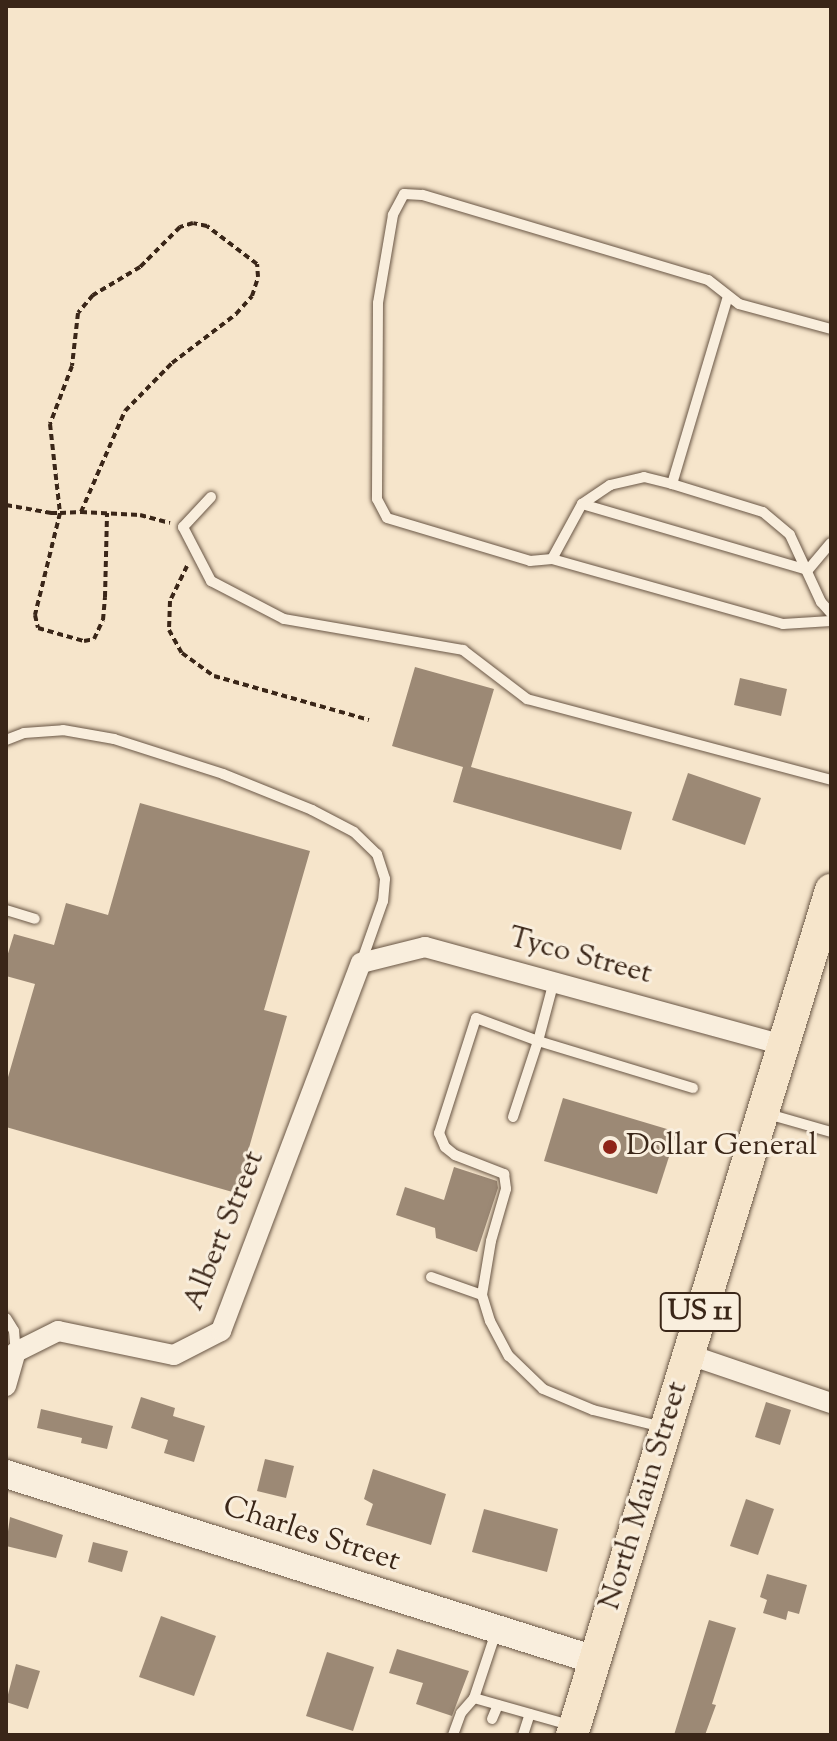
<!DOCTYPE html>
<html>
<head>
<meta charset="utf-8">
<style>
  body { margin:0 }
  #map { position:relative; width:837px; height:1741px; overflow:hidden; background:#f6e5cb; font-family:"Sorts Mill Goudy",serif }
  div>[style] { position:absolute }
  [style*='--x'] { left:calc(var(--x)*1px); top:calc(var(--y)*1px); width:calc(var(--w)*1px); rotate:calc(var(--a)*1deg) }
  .building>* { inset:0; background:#9c8975 }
  .path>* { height:4px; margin-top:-2px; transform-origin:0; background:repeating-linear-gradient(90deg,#3a2618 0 6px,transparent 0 10px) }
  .roads { filter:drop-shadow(0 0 2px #695645) drop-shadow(0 0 2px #695645) }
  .lane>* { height:10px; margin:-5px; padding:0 5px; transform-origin:5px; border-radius:5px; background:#f9eedd }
  .street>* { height:20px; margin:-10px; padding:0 10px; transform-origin:10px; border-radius:10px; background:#f9eedd }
  .secondary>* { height:28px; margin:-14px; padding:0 14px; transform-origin:14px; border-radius:14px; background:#f9eedd }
  .primary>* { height:32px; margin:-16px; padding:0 16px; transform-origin:16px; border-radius:16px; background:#f6e5cb }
  .dots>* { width:22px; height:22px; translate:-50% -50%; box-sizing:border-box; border:4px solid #f9eedd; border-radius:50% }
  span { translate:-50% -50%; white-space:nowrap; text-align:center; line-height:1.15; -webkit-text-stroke:6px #f9eedd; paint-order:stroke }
  .shield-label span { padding:2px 6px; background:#f9eedd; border:2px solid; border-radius:6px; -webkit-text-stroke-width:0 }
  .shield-label { font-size:28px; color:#3a2618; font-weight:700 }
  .street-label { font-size:30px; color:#3a2618 }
  .poi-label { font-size:30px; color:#3a2618 }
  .left { translate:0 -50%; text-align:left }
  .frame { position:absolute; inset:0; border:8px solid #3a2618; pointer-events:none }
</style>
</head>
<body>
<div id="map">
  <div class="building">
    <i style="clip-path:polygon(415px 667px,494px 689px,471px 767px,632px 812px,621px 850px,453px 802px,463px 767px,392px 746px)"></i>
    <i style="clip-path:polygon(740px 678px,787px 689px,781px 716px,734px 705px)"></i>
    <i style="clip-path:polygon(688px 773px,761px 798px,745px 845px,672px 820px)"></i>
    <i style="clip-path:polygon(140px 803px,310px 851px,264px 1010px,287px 1016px,236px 1193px,6px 1127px,6px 1084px,35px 984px,6px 976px,6px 960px,14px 934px,54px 945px,66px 903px,108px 915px)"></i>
    <i style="clip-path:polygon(563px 1098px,677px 1132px,657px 1194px,544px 1161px)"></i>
    <i style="clip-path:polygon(454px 1167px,497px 1181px,498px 1188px,477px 1252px,436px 1238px,435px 1228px,396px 1215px,405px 1187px,444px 1200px)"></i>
    <i style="clip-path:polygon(141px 1397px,175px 1408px,173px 1416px,205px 1426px,194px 1462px,164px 1453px,168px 1440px,131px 1428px)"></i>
    <i style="clip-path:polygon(766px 1402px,791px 1410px,780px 1445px,755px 1437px)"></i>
    <i style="clip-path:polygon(41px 1409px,113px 1426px,107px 1449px,81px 1443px,82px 1438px,37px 1428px)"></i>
    <i style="clip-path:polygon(265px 1459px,294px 1466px,286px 1498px,257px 1491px)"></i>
    <i style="clip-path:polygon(373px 1469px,446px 1494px,431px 1545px,366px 1525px,373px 1504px,364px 1499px)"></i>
    <i style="clip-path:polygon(746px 1499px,774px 1509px,758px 1555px,730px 1546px)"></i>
    <i style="clip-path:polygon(484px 1509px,558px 1529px,547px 1572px,472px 1552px)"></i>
    <i style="clip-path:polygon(10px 1517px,63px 1535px,56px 1558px,6px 1546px)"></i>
    <i style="clip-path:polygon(93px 1542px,128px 1551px,122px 1572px,88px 1562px)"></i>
    <i style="clip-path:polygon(767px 1574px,807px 1585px,799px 1614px,788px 1611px,786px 1620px,763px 1613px,767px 1600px,760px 1597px)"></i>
    <i style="clip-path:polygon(161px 1616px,216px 1636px,194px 1696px,139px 1677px)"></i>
    <i style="clip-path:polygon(709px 1620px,736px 1628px,712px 1704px,716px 1705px,705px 1735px,674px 1735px)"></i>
    <i style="clip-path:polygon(397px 1649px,469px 1671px,452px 1716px,416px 1704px,423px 1683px,389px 1673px)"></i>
    <i style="clip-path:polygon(327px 1652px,374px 1667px,353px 1731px,306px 1716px)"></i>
    <i style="clip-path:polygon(16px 1664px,40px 1671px,28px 1709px,6px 1702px)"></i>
  </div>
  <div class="path">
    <i style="--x:6;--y:505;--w:46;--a:10.1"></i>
    <i style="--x:51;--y:513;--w:9;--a:0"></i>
    <i style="--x:60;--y:513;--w:21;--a:-3"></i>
    <i style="--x:81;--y:512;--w:110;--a:-66.5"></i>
    <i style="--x:125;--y:411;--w:67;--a:-45.6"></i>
    <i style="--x:172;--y:363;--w:81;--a:-37.4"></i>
    <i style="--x:236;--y:314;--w:24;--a:-48"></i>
    <i style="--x:252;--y:296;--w:20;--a:-72"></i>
    <i style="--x:258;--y:277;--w:13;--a:-94"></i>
    <i style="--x:257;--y:264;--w:63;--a:-142.8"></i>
    <i style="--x:207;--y:226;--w:14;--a:-168"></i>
    <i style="--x:193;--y:223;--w:14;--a:163"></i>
    <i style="--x:180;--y:227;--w:57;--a:135"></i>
    <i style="--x:140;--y:267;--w:55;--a:149.2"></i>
    <i style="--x:93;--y:295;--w:23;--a:130"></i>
    <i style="--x:78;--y:313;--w:53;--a:96.5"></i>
    <i style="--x:72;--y:366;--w:62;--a:110.8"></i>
    <i style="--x:50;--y:424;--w:90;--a:83.6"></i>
    <i style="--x:60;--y:513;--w:105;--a:103.8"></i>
    <i style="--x:35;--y:615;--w:13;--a:77"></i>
    <i style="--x:38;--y:628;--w:48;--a:15.8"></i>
    <i style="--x:84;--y:641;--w:10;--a:-11"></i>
    <i style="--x:94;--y:639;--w:21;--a:-65"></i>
    <i style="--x:103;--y:620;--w:23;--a:-85"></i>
    <i style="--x:105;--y:597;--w:84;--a:-88.6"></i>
    <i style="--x:81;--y:512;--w:59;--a:2.9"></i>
    <i style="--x:140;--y:515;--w:31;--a:15"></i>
    <i style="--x:187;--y:566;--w:39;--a:116"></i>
    <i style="--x:170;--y:601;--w:29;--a:92"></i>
    <i style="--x:169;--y:630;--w:26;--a:61"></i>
    <i style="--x:182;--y:653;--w:39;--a:36"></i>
    <i style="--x:214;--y:676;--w:161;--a:15.8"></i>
  </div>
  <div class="roads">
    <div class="lane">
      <i style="--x:831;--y:329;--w:95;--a:-164.8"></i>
      <i style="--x:739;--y:304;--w:39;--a:-142"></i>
      <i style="--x:708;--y:280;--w:298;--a:-163.4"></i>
      <i style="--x:422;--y:195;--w:18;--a:-177"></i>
      <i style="--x:404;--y:194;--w:24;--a:118"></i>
      <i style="--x:393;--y:215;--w:89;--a:99.7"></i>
      <i style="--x:378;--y:303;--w:196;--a:90.3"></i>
      <i style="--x:377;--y:499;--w:21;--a:62"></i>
      <i style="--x:387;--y:518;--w:149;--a:16.7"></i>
      <i style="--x:530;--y:561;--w:22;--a:-5"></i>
      <i style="--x:552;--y:559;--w:63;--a:-61.4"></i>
      <i style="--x:582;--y:504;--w:34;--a:-34"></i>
      <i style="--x:610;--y:485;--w:35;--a:-13"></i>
      <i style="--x:644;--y:477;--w:29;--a:14"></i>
      <i style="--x:672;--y:484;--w:95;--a:17.1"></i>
      <i style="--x:763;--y:512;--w:35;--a:40"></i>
      <i style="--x:790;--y:535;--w:74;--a:65.2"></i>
      <i style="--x:821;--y:602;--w:15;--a:48"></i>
      <i style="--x:672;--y:484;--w:196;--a:-73.4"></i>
      <i style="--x:211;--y:497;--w:41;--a:133"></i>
      <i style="--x:183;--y:527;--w:61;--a:62.6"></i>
      <i style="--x:211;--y:581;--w:82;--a:27.5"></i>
      <i style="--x:284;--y:619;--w:182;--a:9.8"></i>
      <i style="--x:463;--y:650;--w:81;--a:37.4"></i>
      <i style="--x:527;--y:699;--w:315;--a:14.9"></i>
      <i style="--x:582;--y:504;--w:235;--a:16.3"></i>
      <i style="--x:808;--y:570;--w:35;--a:-50"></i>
      <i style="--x:552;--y:559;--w:240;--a:15.7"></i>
      <i style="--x:783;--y:624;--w:48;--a:-3.6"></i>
      <i style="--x:6;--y:740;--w:19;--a:-21"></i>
      <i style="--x:24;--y:733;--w:39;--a:-4"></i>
      <i style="--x:63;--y:730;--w:52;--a:10"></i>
      <i style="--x:114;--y:739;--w:114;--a:17.8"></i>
      <i style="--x:223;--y:774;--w:96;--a:22"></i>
      <i style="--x:312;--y:810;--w:47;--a:27.6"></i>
      <i style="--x:354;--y:832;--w:32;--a:44"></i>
      <i style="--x:377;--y:854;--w:26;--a:72"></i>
      <i style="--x:385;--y:879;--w:22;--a:95"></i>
      <i style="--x:383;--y:901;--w:66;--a:109.5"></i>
      <i style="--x:6;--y:910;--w:30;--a:17"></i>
      <i style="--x:554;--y:981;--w:62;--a:104.9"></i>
      <i style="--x:538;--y:1041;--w:66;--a:-159.6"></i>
      <i style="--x:476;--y:1018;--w:121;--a:107.8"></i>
      <i style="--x:439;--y:1133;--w:15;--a:67"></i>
      <i style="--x:445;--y:1147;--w:13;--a:39"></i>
      <i style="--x:455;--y:1155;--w:53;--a:21.2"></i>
      <i style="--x:504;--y:1174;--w:15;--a:82"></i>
      <i style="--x:506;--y:1189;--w:54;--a:106.1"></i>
      <i style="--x:491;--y:1241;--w:55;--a:99.5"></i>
      <i style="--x:482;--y:1295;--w:27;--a:73"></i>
      <i style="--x:490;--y:1321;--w:40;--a:62"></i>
      <i style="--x:509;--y:1356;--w:47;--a:44.1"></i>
      <i style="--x:543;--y:1389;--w:54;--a:22.8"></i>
      <i style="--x:593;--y:1410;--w:72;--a:13.7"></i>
      <i style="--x:768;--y:1114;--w:66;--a:15.9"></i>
      <i style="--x:513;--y:1117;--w:80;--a:-71.8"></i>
      <i style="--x:538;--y:1041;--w:162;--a:16.9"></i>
      <i style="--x:431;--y:1277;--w:54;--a:19.4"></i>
      <i style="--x:6;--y:1318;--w:15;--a:58"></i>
      <i style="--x:14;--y:1331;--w:21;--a:85"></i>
      <i style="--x:496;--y:1632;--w:70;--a:108.4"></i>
      <i style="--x:474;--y:1698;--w:103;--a:15.8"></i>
      <i style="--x:492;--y:1719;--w:15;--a:-67"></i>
      <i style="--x:453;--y:1735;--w:23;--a:-70"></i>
      <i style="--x:461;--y:1713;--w:20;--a:-49"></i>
      <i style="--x:523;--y:1735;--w:22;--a:-72"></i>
    </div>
    <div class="street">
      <i style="--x:687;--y:1354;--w:152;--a:18.8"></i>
      <i style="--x:6;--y:1386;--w:35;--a:-74"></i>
      <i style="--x:16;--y:1352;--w:47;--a:-26.6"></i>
      <i style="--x:58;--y:1331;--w:118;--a:11.7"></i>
      <i style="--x:174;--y:1355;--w:53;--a:-27.1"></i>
      <i style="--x:221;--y:1331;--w:394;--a:-69.2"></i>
      <i style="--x:361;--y:963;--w:66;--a:-14"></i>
      <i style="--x:425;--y:947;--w:371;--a:15.3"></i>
    </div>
    <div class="secondary">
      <i style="--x:6;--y:1474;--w:618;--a:17.53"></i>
    </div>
    <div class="primary">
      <i style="--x:572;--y:1735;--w:884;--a:-72.96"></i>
    </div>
  </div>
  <div class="dots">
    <i style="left:610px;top:1147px;background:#8f2418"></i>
  </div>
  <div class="shield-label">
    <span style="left:700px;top:1312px">US 11</span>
  </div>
  <div class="street-label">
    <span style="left:580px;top:957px;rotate:15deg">Tyco Street</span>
    <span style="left:225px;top:1231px;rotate:-68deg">Albert Street</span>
    <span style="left:645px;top:1496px;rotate:-73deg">North Main Street</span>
    <span style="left:311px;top:1535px;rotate:18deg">Charles Street</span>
  </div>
  <div class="poi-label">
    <span class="left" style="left:626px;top:1147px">Dollar General</span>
  </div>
  <div class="frame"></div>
</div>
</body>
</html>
